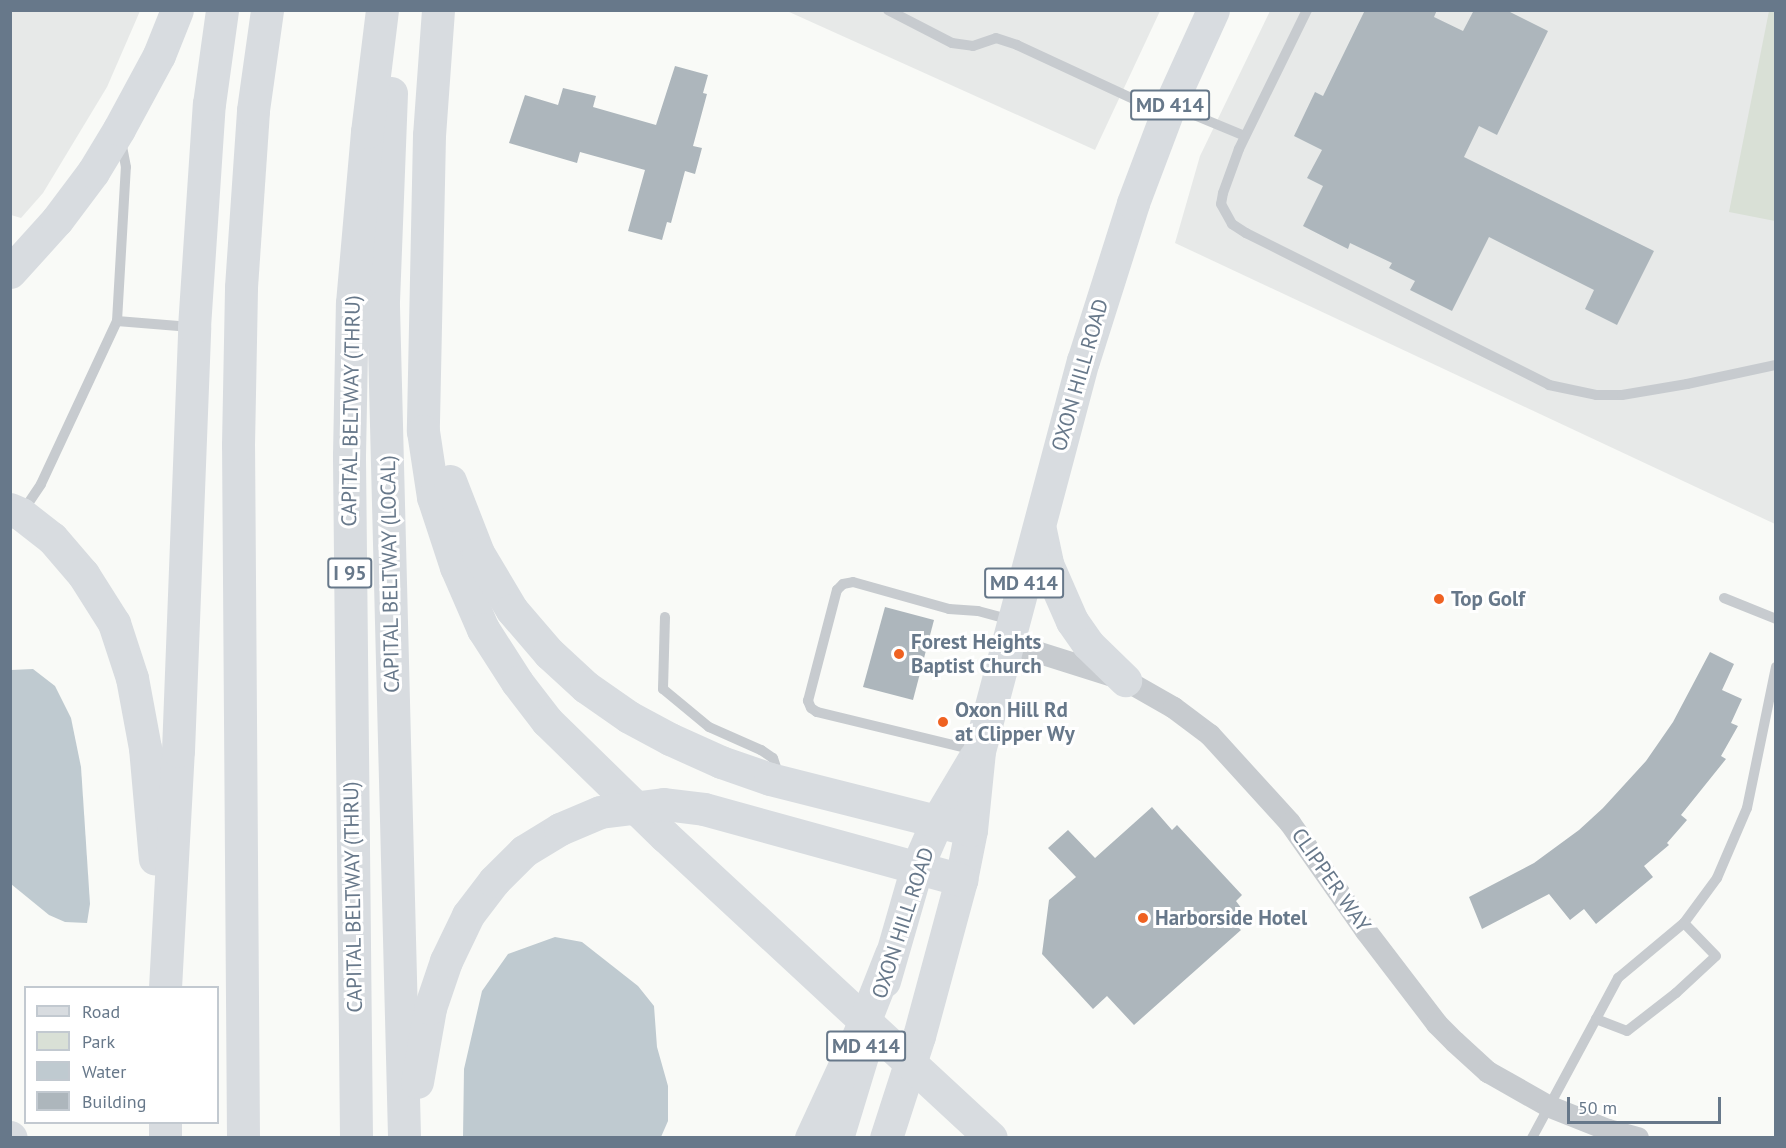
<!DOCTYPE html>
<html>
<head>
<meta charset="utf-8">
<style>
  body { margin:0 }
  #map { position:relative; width:1786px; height:1148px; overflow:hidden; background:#f9faf7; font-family:"PT Sans",sans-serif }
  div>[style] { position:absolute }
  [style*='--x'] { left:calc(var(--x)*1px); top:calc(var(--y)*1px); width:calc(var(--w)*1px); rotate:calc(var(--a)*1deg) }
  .built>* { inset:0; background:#e7e9e8 }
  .green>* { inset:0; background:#d9e0d6 }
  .water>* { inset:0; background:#bfcad0 }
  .building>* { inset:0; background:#adb6bc }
  .lane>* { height:10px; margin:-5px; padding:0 5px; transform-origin:5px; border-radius:5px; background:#c7cbcf }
  .street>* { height:22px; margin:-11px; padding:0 11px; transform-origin:11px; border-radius:11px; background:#c7cbcf }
  .primary>* { height:33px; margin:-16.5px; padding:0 16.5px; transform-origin:16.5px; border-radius:16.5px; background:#d8dce0 }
  .highway>* { height:33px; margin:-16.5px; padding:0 16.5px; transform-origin:16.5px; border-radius:16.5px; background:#d8dce0 }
  .dots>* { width:16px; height:16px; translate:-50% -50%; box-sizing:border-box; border:3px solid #fff; border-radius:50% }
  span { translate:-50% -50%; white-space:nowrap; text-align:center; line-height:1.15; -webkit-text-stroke:6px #fff; paint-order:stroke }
  .shield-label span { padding:2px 4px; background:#fff; border:2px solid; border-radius:4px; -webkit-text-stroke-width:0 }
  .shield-label { font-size:20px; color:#67788a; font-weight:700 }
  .street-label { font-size:21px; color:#67788a }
  .poi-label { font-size:21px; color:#67788a; font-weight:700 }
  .left { translate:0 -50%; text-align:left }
  .frame { position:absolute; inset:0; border:12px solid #67788a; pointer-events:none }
  .legend { position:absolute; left:24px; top:986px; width:195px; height:138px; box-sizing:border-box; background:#fff; border:2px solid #c2c9d0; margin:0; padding:8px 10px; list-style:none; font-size:18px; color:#67788a }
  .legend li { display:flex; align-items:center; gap:12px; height:30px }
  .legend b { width:30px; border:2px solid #c2c9d0 }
  .scale { position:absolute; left:1567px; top:1097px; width:154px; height:27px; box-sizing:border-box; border:3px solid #67788a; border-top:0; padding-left:8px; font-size:18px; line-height:21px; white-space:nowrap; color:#67788a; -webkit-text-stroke:4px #fff; paint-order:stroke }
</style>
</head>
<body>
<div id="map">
  <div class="built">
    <i style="clip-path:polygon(10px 11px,140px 11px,107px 87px,43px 193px,21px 218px,11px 215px)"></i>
    <i style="clip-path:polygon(787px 11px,1160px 11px,1095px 150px)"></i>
    <i style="clip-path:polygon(1270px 11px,1775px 11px,1775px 524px,1175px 243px,1200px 156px)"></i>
  </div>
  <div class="green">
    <i style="clip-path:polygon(1769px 11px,1776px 11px,1775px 221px,1729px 212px)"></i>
  </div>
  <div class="water">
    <i style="clip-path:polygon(33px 669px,55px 686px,71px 718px,81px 767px,90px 904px,87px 923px,65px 922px,49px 915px,11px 884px,11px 670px)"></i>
    <i style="clip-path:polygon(555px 937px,582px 942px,638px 986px,654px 1006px,657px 1047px,668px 1086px,668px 1121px,661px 1137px,463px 1137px,464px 1069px,482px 991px,508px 954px)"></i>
  </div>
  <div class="building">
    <i style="clip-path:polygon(1365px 10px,1437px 10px,1434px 17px,1463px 31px,1474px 10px,1506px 10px,1548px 31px,1497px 135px,1479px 126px,1464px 157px,1654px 251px,1617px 325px,1585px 309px,1594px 290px,1489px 237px,1452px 311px,1410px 290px,1415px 281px,1389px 268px,1392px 263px,1350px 243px,1348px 249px,1303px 226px,1323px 186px,1307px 178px,1322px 150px,1294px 136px,1315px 92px,1323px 96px)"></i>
    <i style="clip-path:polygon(675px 66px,708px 75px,703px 93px,707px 94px,693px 146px,702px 148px,695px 174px,685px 171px,671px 223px,667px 222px,662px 240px,628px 231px,645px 170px,580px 152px,577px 163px,509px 143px,525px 95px,558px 105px,563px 88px,596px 96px,593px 107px,656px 125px)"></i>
    <i style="clip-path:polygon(885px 607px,934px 620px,913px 700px,863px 687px)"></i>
    <i style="clip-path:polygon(1710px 652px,1734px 664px,1722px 690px,1742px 699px,1731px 723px,1738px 726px,1721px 756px,1726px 759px,1681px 815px,1687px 820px,1667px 843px,1669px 845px,1644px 866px,1653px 877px,1596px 924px,1584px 909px,1570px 920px,1549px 894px,1482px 929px,1469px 897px,1534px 863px,1579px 830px,1603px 808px,1646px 761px,1673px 722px)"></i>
    <i style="clip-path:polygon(1152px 807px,1172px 830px,1177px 825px,1242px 895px,1236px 901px,1245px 913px,1234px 923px,1241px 930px,1134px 1025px,1107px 996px,1093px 1009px,1042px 954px,1049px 900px,1076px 877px,1048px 848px,1068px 830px,1095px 858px)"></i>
  </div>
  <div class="lane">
    <i style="--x:888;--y:10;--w:72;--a:27.3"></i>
    <i style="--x:952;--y:43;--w:21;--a:8"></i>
    <i style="--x:973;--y:46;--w:24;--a:-19"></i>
    <i style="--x:996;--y:38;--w:22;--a:18"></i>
    <i style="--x:1017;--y:45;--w:142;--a:24.9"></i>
    <i style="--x:1146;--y:105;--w:24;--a:0"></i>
    <i style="--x:1170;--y:105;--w:81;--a:22.5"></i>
    <i style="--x:1307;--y:10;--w:155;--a:116.1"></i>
    <i style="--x:1239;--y:149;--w:47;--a:110"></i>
    <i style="--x:1223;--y:193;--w:11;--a:100"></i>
    <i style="--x:1221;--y:204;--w:23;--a:61"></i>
    <i style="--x:1232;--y:224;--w:17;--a:33"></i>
    <i style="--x:1246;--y:233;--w:339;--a:26.6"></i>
    <i style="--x:1549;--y:385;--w:48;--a:12"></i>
    <i style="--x:1596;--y:395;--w:26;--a:0"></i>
    <i style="--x:1622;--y:395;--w:66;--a:-9.6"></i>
    <i style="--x:1687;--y:384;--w:91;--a:-12.1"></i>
    <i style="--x:117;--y:321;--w:74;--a:4.6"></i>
    <i style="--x:23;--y:511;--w:32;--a:-56"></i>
    <i style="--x:41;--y:484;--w:180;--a:-65"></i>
    <i style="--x:117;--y:321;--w:154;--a:-86.7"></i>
    <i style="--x:126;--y:167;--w:26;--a:-101"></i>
    <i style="--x:1724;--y:598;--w:56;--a:22"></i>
    <i style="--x:665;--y:617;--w:72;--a:91.6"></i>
    <i style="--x:663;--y:689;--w:60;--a:39.6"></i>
    <i style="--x:709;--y:727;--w:57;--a:23.9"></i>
    <i style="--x:761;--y:750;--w:14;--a:34"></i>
    <i style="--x:773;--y:758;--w:19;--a:72"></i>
    <i style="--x:974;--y:750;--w:162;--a:-166.4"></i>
    <i style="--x:817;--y:712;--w:7;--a:-146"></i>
    <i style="--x:811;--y:708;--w:8;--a:-113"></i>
    <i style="--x:808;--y:701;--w:115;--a:-75.4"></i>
    <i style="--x:837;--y:590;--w:8;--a:-45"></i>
    <i style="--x:843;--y:584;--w:10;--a:-11"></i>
    <i style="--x:853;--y:582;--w:100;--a:15.7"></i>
    <i style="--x:949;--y:609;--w:29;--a:4"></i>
    <i style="--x:978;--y:611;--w:34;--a:15"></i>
    <i style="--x:1596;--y:1019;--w:47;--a:-61.8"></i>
    <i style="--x:1618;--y:978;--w:86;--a:-39.8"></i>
    <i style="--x:1532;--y:1138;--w:135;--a:-61.7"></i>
    <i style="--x:1596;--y:1019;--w:33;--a:21"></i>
    <i style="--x:1627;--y:1031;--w:62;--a:-37.8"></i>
    <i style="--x:1676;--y:993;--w:54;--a:-42.8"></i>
    <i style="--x:1716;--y:956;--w:46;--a:-134.1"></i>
    <i style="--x:1684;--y:923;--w:56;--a:-53.7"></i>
    <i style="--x:1717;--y:878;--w:76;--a:-66.8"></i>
    <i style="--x:1747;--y:808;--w:144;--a:-78.4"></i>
  </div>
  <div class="street">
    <i style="--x:1008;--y:643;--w:123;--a:17.5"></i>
    <i style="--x:1125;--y:680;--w:56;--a:29.7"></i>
    <i style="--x:1174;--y:708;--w:45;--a:36.9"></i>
    <i style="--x:1210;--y:735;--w:119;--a:47.7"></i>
    <i style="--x:1290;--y:823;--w:132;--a:54.9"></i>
    <i style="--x:1366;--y:931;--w:117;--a:52.6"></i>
    <i style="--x:1437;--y:1024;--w:25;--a:45"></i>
    <i style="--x:1455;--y:1042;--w:45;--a:42.3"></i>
    <i style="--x:1488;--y:1072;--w:69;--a:29.5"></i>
    <i style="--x:1548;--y:1106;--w:65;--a:21.8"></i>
    <i style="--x:1608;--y:1130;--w:31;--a:15"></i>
  </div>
  <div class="primary">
    <i style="--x:1040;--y:530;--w:35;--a:78"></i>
    <i style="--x:1047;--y:564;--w:62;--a:66.3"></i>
    <i style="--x:1072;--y:621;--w:28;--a:55"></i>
    <i style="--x:1088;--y:644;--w:52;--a:44.2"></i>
    <i style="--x:884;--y:981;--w:119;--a:-73.9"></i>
    <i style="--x:917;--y:867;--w:50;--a:-66.5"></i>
    <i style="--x:937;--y:821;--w:74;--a:-59.3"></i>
    <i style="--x:837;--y:1138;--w:107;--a:-73.1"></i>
    <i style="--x:886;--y:1138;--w:107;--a:-72.1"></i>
    <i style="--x:919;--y:1036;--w:162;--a:-74.9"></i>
    <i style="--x:961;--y:880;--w:51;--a:-78.7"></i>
    <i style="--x:971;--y:830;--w:79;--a:-84.2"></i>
    <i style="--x:979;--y:751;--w:404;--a:-75.1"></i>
    <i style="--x:1083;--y:361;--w:166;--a:-72.4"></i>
    <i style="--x:1133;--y:203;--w:105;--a:-69.3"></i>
    <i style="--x:1170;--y:105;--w:104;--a:-65.6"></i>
  </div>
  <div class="highway">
    <i style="--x:438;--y:10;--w:125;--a:94.1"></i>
    <i style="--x:429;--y:135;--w:296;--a:91.2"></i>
    <i style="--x:423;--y:431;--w:67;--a:81.4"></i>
    <i style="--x:433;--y:497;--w:74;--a:71.8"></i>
    <i style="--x:456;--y:567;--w:68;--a:66.5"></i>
    <i style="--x:483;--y:629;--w:63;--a:57.3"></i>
    <i style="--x:517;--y:682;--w:49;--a:52.4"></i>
    <i style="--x:547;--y:721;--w:165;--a:44.3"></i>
    <i style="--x:665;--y:836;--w:444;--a:42.8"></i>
    <i style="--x:391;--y:93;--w:213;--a:92.2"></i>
    <i style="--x:383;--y:306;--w:832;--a:88.55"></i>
    <i style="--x:10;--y:272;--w:70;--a:-47.9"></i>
    <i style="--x:57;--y:220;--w:60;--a:-53.1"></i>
    <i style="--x:93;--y:172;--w:50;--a:-58.8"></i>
    <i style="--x:119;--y:129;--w:84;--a:-61.6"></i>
    <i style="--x:159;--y:55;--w:48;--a:-68.2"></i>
    <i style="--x:450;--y:481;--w:77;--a:68.7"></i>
    <i style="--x:478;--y:553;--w:66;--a:59.2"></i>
    <i style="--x:512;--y:610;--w:57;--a:49.3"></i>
    <i style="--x:549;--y:653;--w:50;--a:42.6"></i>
    <i style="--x:586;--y:687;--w:52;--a:34.9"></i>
    <i style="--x:629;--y:717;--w:47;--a:28.2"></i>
    <i style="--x:670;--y:739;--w:56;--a:24.3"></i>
    <i style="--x:721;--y:762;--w:52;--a:19.1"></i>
    <i style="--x:770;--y:779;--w:207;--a:14.2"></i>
    <i style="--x:10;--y:509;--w:12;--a:24"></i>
    <i style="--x:21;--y:514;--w:39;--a:38"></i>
    <i style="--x:52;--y:538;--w:48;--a:49.3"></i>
    <i style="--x:83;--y:574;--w:58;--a:57.7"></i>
    <i style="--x:114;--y:623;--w:58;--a:71.9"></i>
    <i style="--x:132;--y:678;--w:71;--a:79.5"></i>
    <i style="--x:145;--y:748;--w:111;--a:84.9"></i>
    <i style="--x:165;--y:988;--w:237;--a:-86.9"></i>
    <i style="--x:178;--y:751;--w:424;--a:-87.8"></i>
    <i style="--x:194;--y:327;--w:224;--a:-86.2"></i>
    <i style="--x:209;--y:104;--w:95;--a:-82.1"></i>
    <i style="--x:417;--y:1082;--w:75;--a:-80"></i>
    <i style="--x:430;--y:1008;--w:50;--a:-71.2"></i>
    <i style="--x:446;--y:961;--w:51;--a:-64.4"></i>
    <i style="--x:468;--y:915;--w:43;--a:-52.6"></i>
    <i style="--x:494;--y:881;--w:42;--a:-45"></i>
    <i style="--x:524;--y:851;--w:42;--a:-31.4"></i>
    <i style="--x:560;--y:829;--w:43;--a:-23"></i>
    <i style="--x:600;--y:812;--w:64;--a:-7.1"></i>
    <i style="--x:664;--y:804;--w:40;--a:7.1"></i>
    <i style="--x:704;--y:809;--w:267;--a:15.4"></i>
    <i style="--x:165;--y:1122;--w:16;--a:90"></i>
    <i style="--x:10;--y:1137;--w:1;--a:45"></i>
    <i style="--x:243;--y:1138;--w:693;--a:-90.41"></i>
    <i style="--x:238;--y:445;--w:158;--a:-88.9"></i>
    <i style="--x:241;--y:287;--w:177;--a:-86.1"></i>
    <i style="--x:253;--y:110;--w:101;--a:-82"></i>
    <i style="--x:356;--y:1138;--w:683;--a:-90.59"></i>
    <i style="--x:349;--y:455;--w:152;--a:-88.9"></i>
    <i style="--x:352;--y:303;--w:172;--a:-85"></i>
    <i style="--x:367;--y:132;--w:123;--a:-83"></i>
    <i style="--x:811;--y:1138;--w:119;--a:-65.2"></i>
    <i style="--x:861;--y:1030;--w:82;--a:-68.5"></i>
  </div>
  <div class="dots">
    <i style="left:1439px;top:599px;background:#ef6222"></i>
    <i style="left:899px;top:654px;background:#ef6222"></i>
    <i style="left:943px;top:722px;background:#ef6222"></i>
    <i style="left:1143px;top:918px;background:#ef6222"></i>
  </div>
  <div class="shield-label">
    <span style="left:1170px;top:105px">MD 414</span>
    <span style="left:350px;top:573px">I 95</span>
    <span style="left:1024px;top:583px">MD 414</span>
    <span style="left:866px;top:1046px">MD 414</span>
  </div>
  <div class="street-label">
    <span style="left:1080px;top:375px;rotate:-74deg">OXON HILL ROAD</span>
    <span style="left:351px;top:411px;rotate:-89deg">CAPITAL BELTWAY (THRU)</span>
    <span style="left:390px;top:574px;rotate:-91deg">CAPITAL BELTWAY (LOCAL)</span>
    <span style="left:1331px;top:880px;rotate:55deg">CLIPPER WAY</span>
    <span style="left:353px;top:897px;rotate:-91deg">CAPITAL BELTWAY (THRU)</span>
    <span style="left:903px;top:923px;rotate:-72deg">OXON HILL ROAD</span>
  </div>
  <div class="poi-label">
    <span class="left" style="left:1451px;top:599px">Top Golf</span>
    <span class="left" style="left:911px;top:654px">Forest Heights<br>Baptist Church</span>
    <span class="left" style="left:955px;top:722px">Oxon Hill Rd<br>at Clipper Wy</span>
    <span class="left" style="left:1155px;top:918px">Harborside Hotel</span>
  </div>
  <div class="frame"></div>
  <ul class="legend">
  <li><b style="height:8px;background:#d8dce0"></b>Road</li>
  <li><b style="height:16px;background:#d9e0d6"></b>Park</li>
  <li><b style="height:16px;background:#bfcad0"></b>Water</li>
  <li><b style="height:16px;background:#adb6bc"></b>Building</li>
  </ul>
  <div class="scale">50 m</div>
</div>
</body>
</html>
